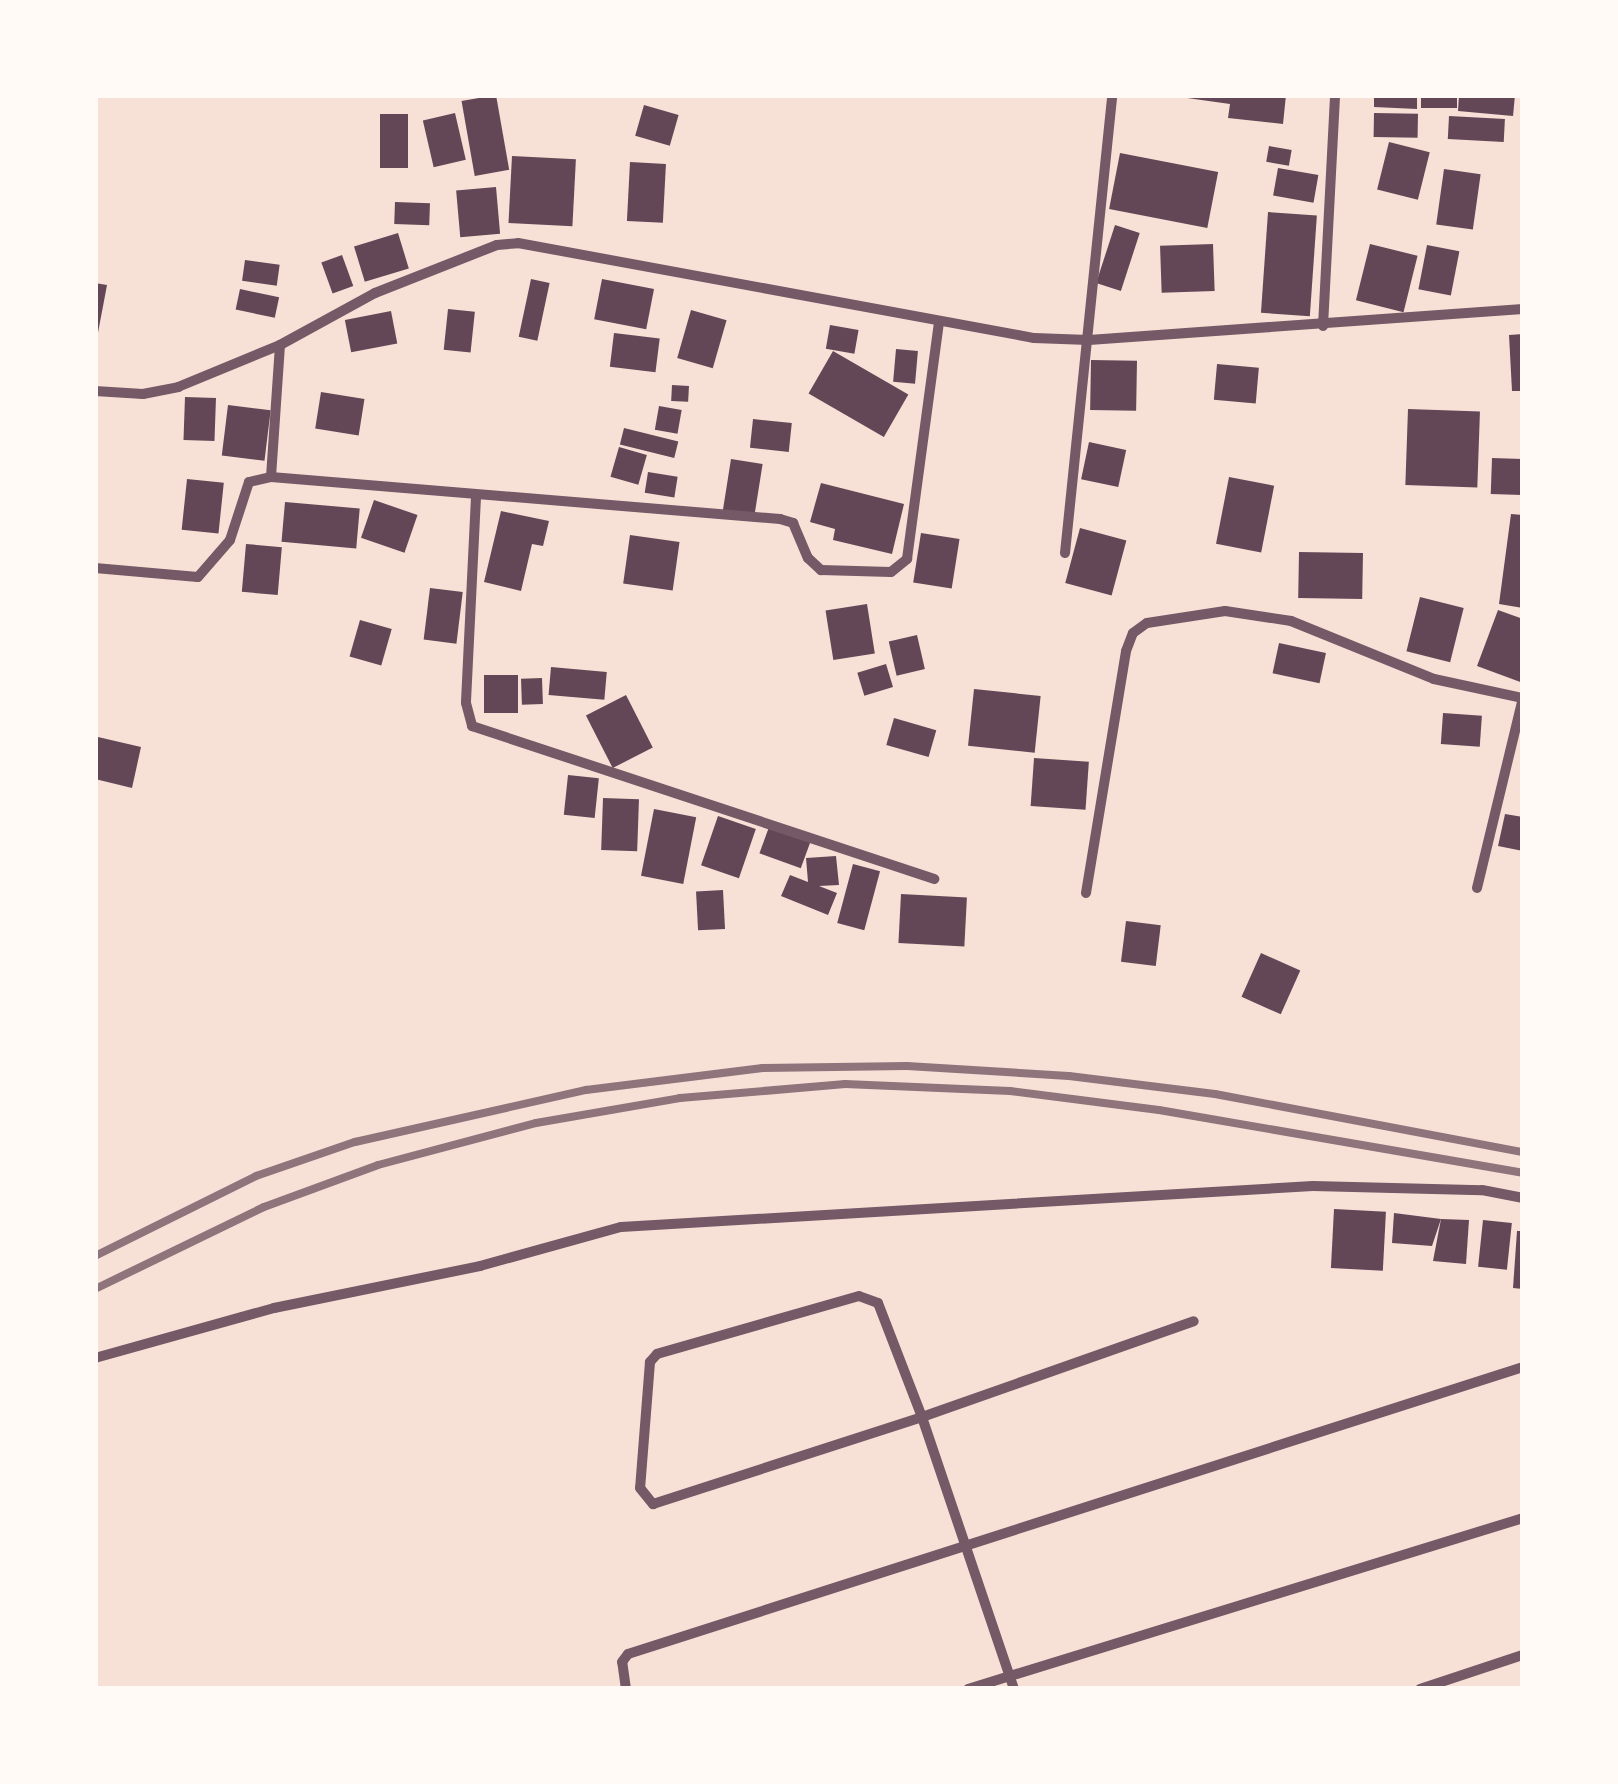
<!DOCTYPE html>
<style>
body{margin:0}
#map{position:relative;width:1618px;height:1784px;overflow:hidden;background:#f7e1d7;font-family:"PT Serif",serif}
div>[style]{position:absolute}
[style*='--x']{left:calc(var(--x)*1px);top:calc(var(--y)*1px);width:calc(var(--w)*1px);rotate:calc(var(--a)*1deg)}
.building>*{inset:0;background:#644757;transform-origin:0 0}
.minor>*{height:10px;margin:-5px;padding:0 5px;transform-origin:5px;border-radius:5px;background:#755966}
.rail>*{height:8px;margin:-4px;padding:0 4px;transform-origin:4px;border-radius:4px;background:#8f747c}
span{translate:-50% -50%;white-space:nowrap;text-align:center;line-height:1.15;-webkit-text-stroke:9px #fffaf5;paint-order:stroke}
.frame{position:absolute;inset:0;border:98px solid #fffaf5;pointer-events:none}
</style>
<div id="map">
<div class="building">
<i style="left:496px;top:95px;width:76px;height:35px;rotate:80deg"></i>
<i style="clip-path:polygon(1286px 95px,1283px 124px,1228px 118px,1230px 104px,1180px 97px)"></i>
<i style="clip-path:polygon(1374px 95px,1417px 95px,1417px 109px,1374px 107px)"></i>
<i style="left:1421px;top:95px;width:36px;height:13px"></i>
<i style="clip-path:polygon(1459px 95px,1515px 95px,1513px 116px,1458px 111px)"></i>
<i style="left:644px;top:105px;width:36px;height:32px;rotate:16deg"></i>
<i style="left:455px;top:113px;width:48px;height:33px;rotate:77deg"></i>
<i style="left:1374px;top:113px;width:44px;height:24px;rotate:1deg"></i>
<i style="left:380px;top:114px;width:28px;height:54px"></i>
<i style="left:1449px;top:116px;width:56px;height:23px;rotate:3deg"></i>
<i style="left:1389px;top:142px;width:42px;height:49px;rotate:14deg"></i>
<i style="left:1269px;top:146px;width:23px;height:16px;rotate:10deg"></i>
<i style="left:1120px;top:153px;width:100px;height:57px;rotate:11deg"></i>
<i style="left:512px;top:156px;width:64px;height:67px;rotate:3deg"></i>
<i style="left:630px;top:162px;width:36px;height:59px;rotate:3deg"></i>
<i style="left:1278px;top:168px;width:41px;height:28px;rotate:10deg"></i>
<i style="left:1444px;top:169px;width:37px;height:56px;rotate:8deg"></i>
<i style="left:496px;top:187px;width:47px;height:40px;rotate:85deg"></i>
<i style="left:395px;top:202px;width:35px;height:22px;rotate:2deg"></i>
<i style="left:1268px;top:212px;width:49px;height:101px;rotate:4deg"></i>
<i style="left:1115px;top:225px;width:26px;height:61px;rotate:18deg"></i>
<i style="left:398px;top:233px;width:37px;height:46px;rotate:73deg"></i>
<i style="left:1213px;top:244px;width:47px;height:53px;rotate:88deg"></i>
<i style="left:1370px;top:244px;width:49px;height:58px;rotate:14deg"></i>
<i style="left:1427px;top:245px;width:33px;height:45px;rotate:11deg"></i>
<i style="left:342px;top:255px;width:33px;height:22px;rotate:70deg"></i>
<i style="left:245px;top:260px;width:35px;height:21px;rotate:8deg"></i>
<i style="left:531px;top:279px;width:19px;height:59px;rotate:12deg"></i>
<i style="left:602px;top:279px;width:53px;height:41px;rotate:11deg"></i>
<i style="clip-path:polygon(95px 283px,107px 285px,97px 338px,95px 337px)"></i>
<i style="left:240px;top:289px;width:40px;height:21px;rotate:12deg"></i>
<i style="left:448px;top:309px;width:27px;height:41px;rotate:6deg"></i>
<i style="left:691px;top:310px;width:37px;height:50px;rotate:16deg"></i>
<i style="left:391px;top:311px;width:33px;height:47px;rotate:79deg"></i>
<i style="left:830px;top:325px;width:29px;height:24px;rotate:10deg"></i>
<i style="left:614px;top:333px;width:46px;height:34px;rotate:7deg"></i>
<i style="clip-path:polygon(1523px 334px,1523px 391px,1512px 391px,1509px 335px)"></i>
<i style="left:896px;top:349px;width:22px;height:33px;rotate:5deg"></i>
<i style="left:833px;top:351px;width:87px;height:49px;rotate:30deg"></i>
<i style="left:1091px;top:360px;width:46px;height:50px;rotate:1deg"></i>
<i style="left:1217px;top:364px;width:42px;height:36px;rotate:5deg"></i>
<i style="left:672px;top:385px;width:17px;height:16px;rotate:3deg"></i>
<i style="left:321px;top:392px;width:44px;height:37px;rotate:9deg"></i>
<i style="left:185px;top:397px;width:31px;height:43px;rotate:2deg"></i>
<i style="left:228px;top:405px;width:43px;height:51px;rotate:7deg"></i>
<i style="left:659px;top:406px;width:23px;height:24px;rotate:10deg"></i>
<i style="left:1408px;top:409px;width:72px;height:76px;rotate:2deg"></i>
<i style="left:753px;top:419px;width:39px;height:29px;rotate:6deg"></i>
<i style="left:624px;top:428px;width:56px;height:17px;rotate:14deg"></i>
<i style="left:1089px;top:442px;width:38px;height:38px;rotate:12deg"></i>
<i style="left:619px;top:447px;width:29px;height:31px;rotate:16deg"></i>
<i style="left:1492px;top:458px;width:31px;height:36px;rotate:2deg"></i>
<i style="left:731px;top:459px;width:32px;height:53px;rotate:9deg"></i>
<i style="left:648px;top:472px;width:30px;height:21px;rotate:9deg"></i>
<i style="left:1229px;top:477px;width:46px;height:68px;rotate:11deg"></i>
<i style="left:187px;top:479px;width:37px;height:51px;rotate:6deg"></i>
<i style="clip-path:polygon(821px 483px,904px 504px,892px 554px,833px 540px,835px 529px,810px 522px)"></i>
<i style="left:374px;top:500px;width:46px;height:40px;rotate:19deg"></i>
<i style="left:285px;top:502px;width:75px;height:40px;rotate:5deg"></i>
<i style="clip-path:polygon(501px 511px,549px 521px,543px 546px,532px 544px,521px 591px,484px 582px)"></i>
<i style="clip-path:polygon(1511px 514px,1523px 515px,1523px 608px,1499px 604px)"></i>
<i style="left:1080px;top:528px;width:48px;height:57px;rotate:15deg"></i>
<i style="left:921px;top:533px;width:39px;height:50px;rotate:9deg"></i>
<i style="left:630px;top:535px;width:50px;height:49px;rotate:8deg"></i>
<i style="left:246px;top:544px;width:36px;height:48px;rotate:5deg"></i>
<i style="left:1299px;top:552px;width:64px;height:46px;rotate:1deg"></i>
<i style="left:430px;top:588px;width:33px;height:52px;rotate:7deg"></i>
<i style="left:1420px;top:597px;width:45px;height:56px;rotate:14deg"></i>
<i style="left:867px;top:604px;width:50px;height:42px;rotate:81deg"></i>
<i style="clip-path:polygon(1498px 610px,1523px 619px,1523px 683px,1477px 666px)"></i>
<i style="left:360px;top:620px;width:33px;height:38px;rotate:16deg"></i>
<i style="left:917px;top:635px;width:35px;height:29px;rotate:77deg"></i>
<i style="left:1279px;top:643px;width:48px;height:31px;rotate:12deg"></i>
<i style="left:886px;top:664px;width:24px;height:30px;rotate:73deg"></i>
<i style="left:551px;top:667px;width:56px;height:28px;rotate:5deg"></i>
<i style="left:518px;top:675px;width:38px;height:34px;rotate:90deg"></i>
<i style="left:542px;top:678px;width:26px;height:21px;rotate:88deg"></i>
<i style="left:974px;top:689px;width:67px;height:57px;rotate:6deg"></i>
<i style="left:626px;top:695px;width:59px;height:45px;rotate:63deg"></i>
<i style="left:1443px;top:713px;width:39px;height:31px;rotate:4deg"></i>
<i style="left:894px;top:718px;width:44px;height:28px;rotate:16deg"></i>
<i style="clip-path:polygon(98px 737px,141px 747px,132px 788px,95px 779px)"></i>
<i style="left:1034px;top:758px;width:55px;height:48px;rotate:4deg"></i>
<i style="left:568px;top:775px;width:31px;height:40px;rotate:6deg"></i>
<i style="left:603px;top:798px;width:36px;height:52px;rotate:2deg"></i>
<i style="left:654px;top:809px;width:43px;height:68px;rotate:11deg"></i>
<i style="clip-path:polygon(1505px 814px,1523px 817px,1523px 851px,1498px 846px)"></i>
<i style="left:718px;top:816px;width:40px;height:52px;rotate:19deg"></i>
<i style="left:769px;top:827px;width:44px;height:28px;rotate:20deg"></i>
<i style="clip-path:polygon(836px 856px,839px 885px,819px 886px,837px 893px,828px 915px,781px 896px,790px 875px,808px 882px,806px 858px)"></i>
<i style="left:853px;top:864px;width:28px;height:61px;rotate:15deg"></i>
<i style="left:723px;top:890px;width:39px;height:27px;rotate:87deg"></i>
<i style="left:901px;top:894px;width:66px;height:49px;rotate:3deg"></i>
<i style="left:1126px;top:921px;width:35px;height:41px;rotate:7deg"></i>
<i style="left:1261px;top:953px;width:43px;height:48px;rotate:24deg"></i>
<i style="left:1334px;top:1209px;width:52px;height:59px;rotate:3deg"></i>
<i style="clip-path:polygon(1394px 1213px,1441px 1219px,1432px 1246px,1392px 1243px)"></i>
<i style="clip-path:polygon(1441px 1219px,1469px 1220px,1466px 1264px,1433px 1261px)"></i>
<i style="left:1483px;top:1220px;width:29px;height:47px;rotate:6deg"></i>
<i style="clip-path:polygon(1517px 1231px,1523px 1231px,1523px 1289px,1513px 1288px)"></i>
</div>
<div class="minor">
<i style="--x:1323;--y:326;--w:231;--a:-87"></i>
<i style="--x:280;--y:345;--w:132;--a:93.9"></i>
<i style="--x:271;--y:477;--w:511;--a:4.72"></i>
<i style="--x:780;--y:519;--w:14;--a:17"></i>
<i style="--x:793;--y:523;--w:38;--a:67"></i>
<i style="--x:808;--y:558;--w:18;--a:43"></i>
<i style="--x:821;--y:570;--w:70;--a:1.6"></i>
<i style="--x:891;--y:572;--w:21;--a:-39"></i>
<i style="--x:907;--y:559;--w:239;--a:-82.3"></i>
<i style="--x:95;--y:391;--w:48;--a:3.6"></i>
<i style="--x:143;--y:394;--w:36;--a:-11"></i>
<i style="--x:178;--y:387;--w:110;--a:-22.4"></i>
<i style="--x:280;--y:345;--w:108;--a:-28.7"></i>
<i style="--x:375;--y:293;--w:131;--a:-21.5"></i>
<i style="--x:497;--y:245;--w:21;--a:-5"></i>
<i style="--x:518;--y:243;--w:525;--a:10.43"></i>
<i style="--x:1034;--y:338;--w:55;--a:2.1"></i>
<i style="--x:1089;--y:340;--w:435;--a:-4.1"></i>
<i style="--x:476;--y:497;--w:206;--a:92.8"></i>
<i style="--x:466;--y:703;--w:24;--a:75"></i>
<i style="--x:472;--y:726;--w:487;--a:18.3"></i>
<i style="--x:1065;--y:553;--w:460;--a:-84.1"></i>
<i style="--x:95;--y:568;--w:103;--a:5"></i>
<i style="--x:198;--y:577;--w:49;--a:-49.1"></i>
<i style="--x:230;--y:540;--w:61;--a:-71.9"></i>
<i style="--x:249;--y:482;--w:23;--a:-13"></i>
<i style="--x:1477;--y:888;--w:195;--a:-76.4"></i>
<i style="--x:1086;--y:893;--w:245;--a:-80.6"></i>
<i style="--x:1126;--y:651;--w:19;--a:-69"></i>
<i style="--x:1133;--y:633;--w:17;--a:-36"></i>
<i style="--x:1147;--y:623;--w:79;--a:-8.7"></i>
<i style="--x:1225;--y:611;--w:67;--a:8.6"></i>
<i style="--x:1291;--y:621;--w:154;--a:22.1"></i>
<i style="--x:1434;--y:679;--w:91;--a:12.1"></i>
<i style="--x:95;--y:1358;--w:186;--a:-15.6"></i>
<i style="--x:274;--y:1308;--w:210;--a:-11.5"></i>
<i style="--x:480;--y:1266;--w:146;--a:-15.5"></i>
<i style="--x:621;--y:1227;--w:693;--a:-3.39"></i>
<i style="--x:1313;--y:1186;--w:169;--a:1.4"></i>
<i style="--x:1482;--y:1190;--w:42;--a:11"></i>
<i style="--x:626;--y:1689;--w:27;--a:-98"></i>
<i style="--x:622;--y:1662;--w:10;--a:-53"></i>
<i style="--x:628;--y:1654;--w:940;--a:-17.78"></i>
<i style="--x:968;--y:1689;--w:581;--a:-17.12"></i>
<i style="--x:1014;--y:1689;--w:287;--a:-108.7"></i>
<i style="--x:922;--y:1417;--w:122;--a:-111.1"></i>
<i style="--x:878;--y:1303;--w:20;--a:-160"></i>
<i style="--x:859;--y:1296;--w:210;--a:164"></i>
<i style="--x:657;--y:1354;--w:11;--a:131"></i>
<i style="--x:650;--y:1362;--w:126;--a:94.5"></i>
<i style="--x:640;--y:1488;--w:21;--a:51"></i>
<i style="--x:653;--y:1504;--w:283;--a:-17.9"></i>
<i style="--x:922;--y:1417;--w:288;--a:-19.4"></i>
<i style="--x:1420;--y:1689;--w:108;--a:-18.3"></i>
</div>
<div class="rail">
<i style="--x:95;--y:1256;--w:180;--a:-26.4"></i>
<i style="--x:256;--y:1176;--w:105;--a:-19"></i>
<i style="--x:355;--y:1142;--w:237;--a:-12.7"></i>
<i style="--x:586;--y:1090;--w:178;--a:-7.1"></i>
<i style="--x:763;--y:1068;--w:144;--a:-0.8"></i>
<i style="--x:907;--y:1066;--w:162;--a:3.5"></i>
<i style="--x:1069;--y:1076;--w:147;--a:7"></i>
<i style="--x:1215;--y:1094;--w:313;--a:10.7"></i>
<i style="--x:95;--y:1289;--w:188;--a:-25.9"></i>
<i style="--x:264;--y:1207;--w:121;--a:-20.2"></i>
<i style="--x:378;--y:1165;--w:163;--a:-14.9"></i>
<i style="--x:536;--y:1123;--w:146;--a:-9.8"></i>
<i style="--x:680;--y:1098;--w:166;--a:-4.8"></i>
<i style="--x:845;--y:1084;--w:165;--a:2.4"></i>
<i style="--x:1010;--y:1091;--w:150;--a:7.3"></i>
<i style="--x:1159;--y:1110;--w:369;--a:9.8"></i>
</div>
<div class="frame"></div>
</div>
